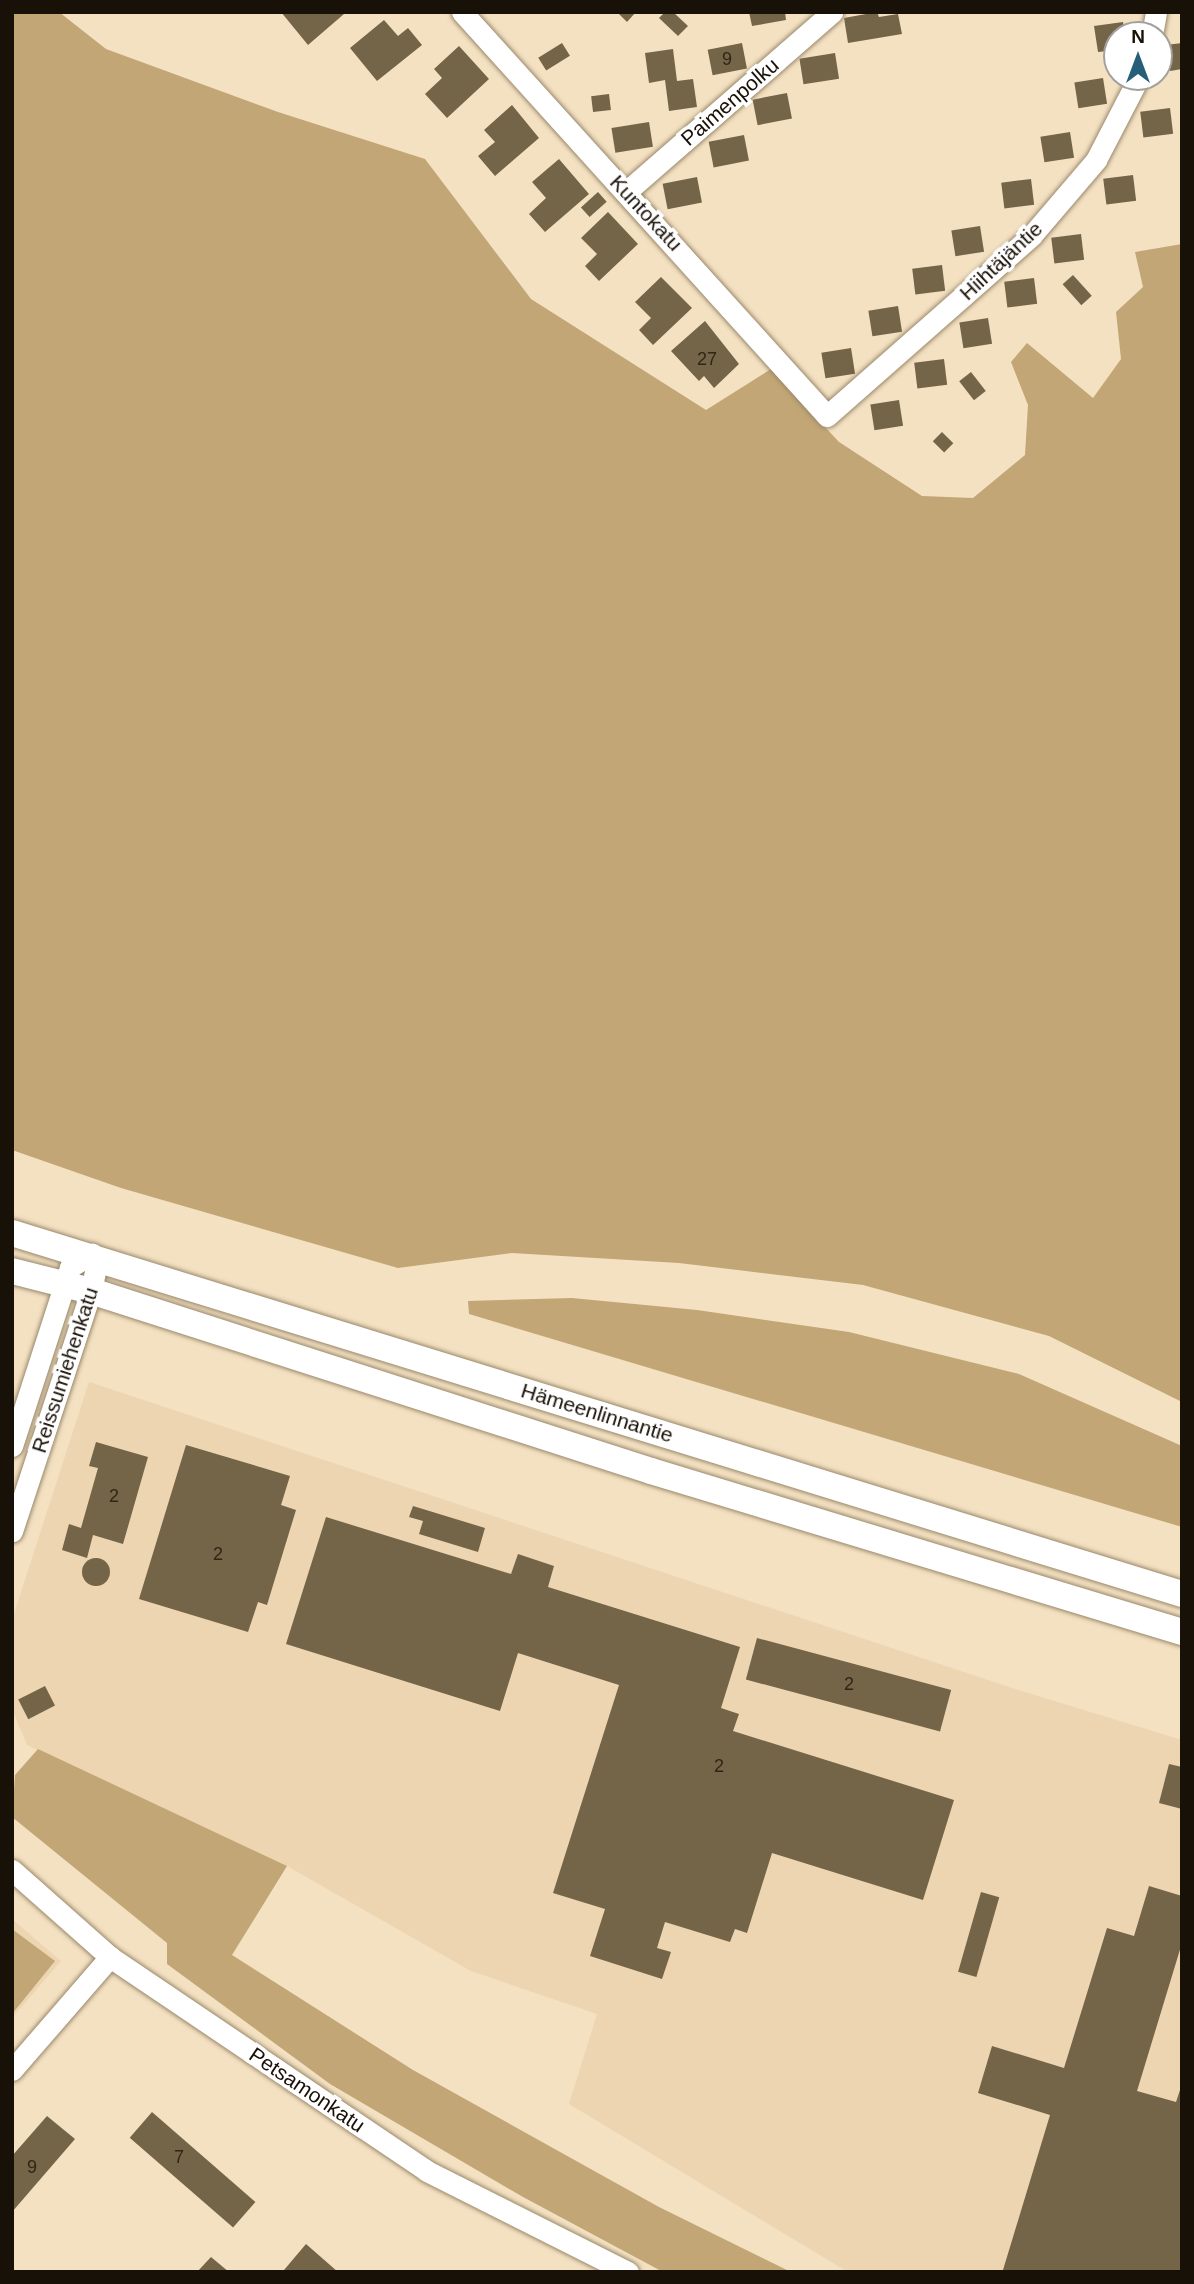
<!DOCTYPE html>
<meta charset="utf-8">
<style>
body{margin:0}
#map{position:relative;width:1194px;height:2284px;overflow:hidden;background:#f4e1c2;font-family:Helvetica,sans-serif}
div>[style]{position:absolute}
[style*='--x']{left:calc(var(--x)*1px);top:calc(var(--y)*1px);width:calc(var(--w)*1px);rotate:calc(var(--a)*1deg)}
.built>*{inset:0;background:#ecd5b0}
.forest>*{inset:0;background:#c2a675}
.building>*{inset:0;background:#746448;transform-origin:0 0}
.round{border-radius:50%}
.roads{filter:drop-shadow(0 0 2px #99886b) drop-shadow(0 0 2px #99886b)}
.minor>*{height:21px;margin:-10.5px;padding:0 10.5px;transform-origin:10.5px;border-radius:10.5px;background:#fff}
.major>*{height:26px;margin:-13px;padding:0 13px;transform-origin:13px;border-radius:13px;background:#fff}
span{translate:-50% -50%;white-space:nowrap;text-align:center;line-height:1.15;-webkit-text-stroke:7px #fff;paint-order:stroke}
.number-label{font-size:18px;color:#2f2617}
.number-label span{-webkit-text-stroke-width:0}
.street-label{font-size:21px;color:#181107}
.frame{position:absolute;inset:0;border:14px solid #181107;pointer-events:none}
.north{position:absolute;left:1103px;top:21px;width:70px;height:70px;box-sizing:border-box;background:#fff;border:2px solid #a3a09c;border-radius:50%;rotate:0deg;font-size:19px;font-weight:700;line-height:28px;text-align:center;color:#181107}
.north::after{content:'';display:block;margin:auto;width:24px;height:32px;background:#255f78;clip-path:polygon(50% 0,100% 100%,50% 72%,0 100%)}
</style>
<div id="map">
<div class="built">
<i style="clip-path:polygon(89px 1382px,1009px 1687px,1182px 1740px,1182px 2272px,848px 2272px,569px 2104px,597px 2014px,471px 1971px,287px 1866px,27px 1745px,12px 1709px,12px 1620px)"></i>
<i style="clip-path:polygon(12px 1919px,61px 1961px,12px 2018px)"></i>
</div>
<div class="forest">
<i style="clip-path:polygon(12px 12px,59px 12px,106px 49px,278px 112px,425px 159px,531px 299px,706px 410px,771px 369px,839px 442px,922px 496px,973px 498px,1025px 455px,1028px 405px,1011px 362px,1027px 343px,1093px 398px,1121px 359px,1116px 312px,1143px 287px,1135px 252px,1182px 244px,1182px 1402px,1049px 1336px,863px 1285px,679px 1263px,512px 1253px,398px 1268px,121px 1188px,12px 1150px)"></i>
<i style="clip-path:polygon(572px 1298px,697px 1310px,849px 1332px,1019px 1374px,1182px 1446px,1182px 1527px,469px 1314px,468px 1301px)"></i>
<i style="clip-path:polygon(38px 1749px,287px 1866px,232px 1955px,413px 2070px,659px 2207px,791px 2272px,663px 2272px,523px 2197px,330px 2084px,167px 1964px,167px 1943px,12px 1817px,15px 1775px)"></i>
<i style="clip-path:polygon(12px 1929px,55px 1961px,12px 2014px)"></i>
</div>
<div class="building">
<i style="clip-path:polygon(281px 12px,343px 12px,344px 14px,308px 45px)"></i>
<i style="clip-path:polygon(617px 12px,636px 12px,627px 22px)"></i>
<i style="clip-path:polygon(665px 12px,673px 12px,688px 26px,678px 36px,659px 18px)"></i>
<i style="clip-path:polygon(749px 12px,785px 12px,786px 20px,752px 26px)"></i>
<i style="clip-path:polygon(877px 12px,879px 17px,898px 14px,902px 34px,848px 43px,844px 18px)"></i>
<i style="clip-path:polygon(384px 20px,398px 36px,408px 28px,422px 45px,377px 81px,350px 48px)"></i>
<i style="clip-path:polygon(1123px 22px,1125px 35px,1117px 35px,1117px 50px,1098px 52px,1094px 26px)"></i>
<i style="left:562px;top:43px;width:15px;height:28px;rotate:58deg"></i>
<i style="left:742px;top:43px;width:26px;height:35px;rotate:79deg"></i>
<i style="clip-path:polygon(1182px 43px,1182px 69px,1170px 71px,1166px 45px)"></i>
<i style="clip-path:polygon(459px 46px,489px 79px,447px 118px,425px 94px,442px 78px,434px 69px)"></i>
<i style="clip-path:polygon(673px 49px,677px 81px,693px 79px,697px 107px,669px 111px,665px 80px,649px 83px,645px 53px)"></i>
<i style="left:835px;top:53px;width:26px;height:36px;rotate:81deg"></i>
<i style="left:1103px;top:78px;width:26px;height:29px;rotate:81deg"></i>
<i style="left:787px;top:93px;width:26px;height:35px;rotate:79deg"></i>
<i style="left:609px;top:94px;width:16px;height:18px;rotate:83deg"></i>
<i style="clip-path:polygon(512px 105px,539px 138px,495px 176px,478px 156px,495px 142px,484px 130px)"></i>
<i style="left:1170px;top:108px;width:26px;height:30px;rotate:83deg"></i>
<i style="left:649px;top:122px;width:25px;height:38px;rotate:81deg"></i>
<i style="left:1070px;top:132px;width:26px;height:30px;rotate:81deg"></i>
<i style="left:744px;top:135px;width:26px;height:36px;rotate:79deg"></i>
<i style="clip-path:polygon(559px 159px,589px 194px,545px 232px,529px 214px,546px 198px,532px 182px)"></i>
<i style="left:1133px;top:175px;width:26px;height:30px;rotate:83deg"></i>
<i style="left:697px;top:177px;width:26px;height:35px;rotate:79deg"></i>
<i style="left:1031px;top:179px;width:26px;height:30px;rotate:83deg"></i>
<i style="left:598px;top:192px;width:13px;height:23px;rotate:48deg"></i>
<i style="clip-path:polygon(608px 212px,638px 244px,599px 281px,585px 266px,597px 254px,581px 238px)"></i>
<i style="left:980px;top:226px;width:26px;height:29px;rotate:81deg"></i>
<i style="left:1081px;top:234px;width:26px;height:30px;rotate:83deg"></i>
<i style="left:942px;top:265px;width:26px;height:30px;rotate:83deg"></i>
<i style="left:1073px;top:275px;width:28px;height:14px;rotate:48deg"></i>
<i style="clip-path:polygon(661px 277px,692px 308px,653px 345px,639px 330px,651px 318px,635px 302px)"></i>
<i style="left:1034px;top:278px;width:26px;height:30px;rotate:83deg"></i>
<i style="left:898px;top:306px;width:26px;height:30px;rotate:81deg"></i>
<i style="left:988px;top:318px;width:26px;height:29px;rotate:81deg"></i>
<i style="clip-path:polygon(705px 321px,739px 364px,714px 388px,704px 376px,699px 381px,671px 351px)"></i>
<i style="left:851px;top:348px;width:26px;height:30px;rotate:81deg"></i>
<i style="left:944px;top:359px;width:26px;height:30px;rotate:83deg"></i>
<i style="left:971px;top:372px;width:24px;height:15px;rotate:52deg"></i>
<i style="left:899px;top:400px;width:26px;height:29px;rotate:81deg"></i>
<i style="left:942px;top:432px;width:16px;height:13px;rotate:45deg"></i>
<i style="clip-path:polygon(96px 1442px,148px 1457px,123px 1544px,93px 1535px,87px 1558px,62px 1550px,69px 1524px,81px 1528px,98px 1468px,89px 1466px)"></i>
<i style="clip-path:polygon(186px 1445px,290px 1476px,281px 1505px,296px 1510px,267px 1605px,258px 1602px,248px 1632px,139px 1599px)"></i>
<i style="clip-path:polygon(413px 1506px,485px 1528px,478px 1552px,419px 1534px,423px 1521px,409px 1517px)"></i>
<i style="clip-path:polygon(326px 1517px,511px 1574px,518px 1554px,554px 1566px,548px 1587px,740px 1647px,721px 1708px,739px 1714px,733px 1731px,954px 1800px,923px 1900px,772px 1853px,747px 1933px,735px 1929px,730px 1942px,665px 1922px,657px 1948px,671px 1952px,662px 1979px,590px 1956px,605px 1909px,553px 1893px,619px 1685px,518px 1653px,500px 1711px,286px 1644px)"></i>
<i class="round" style="left:82px;top:1558px;width:28px;height:28px"></i>
<i style="left:757px;top:1638px;width:201px;height:43px;rotate:15deg"></i>
<i style="left:45px;top:1686px;width:22px;height:30px;rotate:63deg"></i>
<i style="clip-path:polygon(1169px 1764px,1182px 1767px,1182px 1809px,1159px 1803px)"></i>
<i style="clip-path:polygon(1149px 1886px,1182px 1896px,1182px 1943px,1137px 2091px,1176px 2102px,1182px 2084px,1182px 2272px,1003px 2270px,1050px 2115px,978px 2093px,992px 2046px,1064px 2068px,1107px 1928px,1134px 1936px)"></i>
<i style="left:981px;top:1892px;width:19px;height:83px;rotate:16deg"></i>
<i style="left:152px;top:2112px;width:137px;height:34px;rotate:41deg"></i>
<i style="clip-path:polygon(47px 2116px,75px 2139px,12px 2212px,12px 2156px)"></i>
<i style="clip-path:polygon(306px 2244px,338px 2272px,284px 2270px)"></i>
<i style="clip-path:polygon(211px 2257px,229px 2272px,197px 2272px)"></i>
</div>
<div class="roads">
<div class="minor">
<i style="--x:462;--y:12;--w:544;--a:47.9"></i>
<i style="--x:827;--y:416;--w:273;--a:-41.4"></i>
<i style="--x:1032;--y:235;--w:99;--a:-49.5"></i>
<i style="--x:1096;--y:160;--w:93;--a:-62.6"></i>
<i style="--x:1152;--y:35;--w:23;--a:-80"></i>
<i style="--x:626;--y:192;--w:274;--a:-41.1"></i>
<i style="--x:12;--y:1446;--w:188;--a:-72"></i>
<i style="--x:70;--y:1267;--w:26;--a:-31"></i>
<i style="--x:92;--y:1254;--w:14;--a:73"></i>
<i style="--x:96;--y:1267;--w:25;--a:102"></i>
<i style="--x:91;--y:1291;--w:253;--a:108.2"></i>
<i style="--x:12;--y:1870;--w:131;--a:41.6"></i>
<i style="--x:110;--y:1957;--w:382;--a:34"></i>
<i style="--x:427;--y:2171;--w:225;--a:26.7"></i>
<i style="--x:12;--y:2070;--w:150;--a:-49.1"></i>
</div>
<div class="major">
<i style="--x:12;--y:1233;--w:1224;--a:17.15"></i>
<i style="--x:12;--y:1271;--w:81;--a:14.2"></i>
<i style="--x:91;--y:1291;--w:588;--a:17.82"></i>
<i style="--x:651;--y:1471;--w:555;--a:16.87"></i>
</div>
</div>
<div class="number-label">
<span style="left:727px;top:59px">9</span>
<span style="left:707px;top:359px">27</span>
<span style="left:114px;top:1496px">2</span>
<span style="left:218px;top:1554px">2</span>
<span style="left:849px;top:1684px">2</span>
<span style="left:719px;top:1766px">2</span>
<span style="left:179px;top:2157px">7</span>
<span style="left:32px;top:2167px">9</span>
</div>
<div class="street-label">
<span style="left:730px;top:102px;rotate:-41deg">Paimenpolku</span>
<span style="left:646px;top:213px;rotate:47deg">Kuntokatu</span>
<span style="left:1001px;top:261px;rotate:-43deg">Hiihtäjäntie</span>
<span style="left:65px;top:1370px;rotate:-72deg">Reissumiehenkatu</span>
<span style="left:597px;top:1413px;rotate:17deg">Hämeenlinnantie</span>
<span style="left:307px;top:2090px;rotate:34deg">Petsamonkatu</span>
</div>
<div class="frame"></div>
<div class="north">N</div>
</div>
